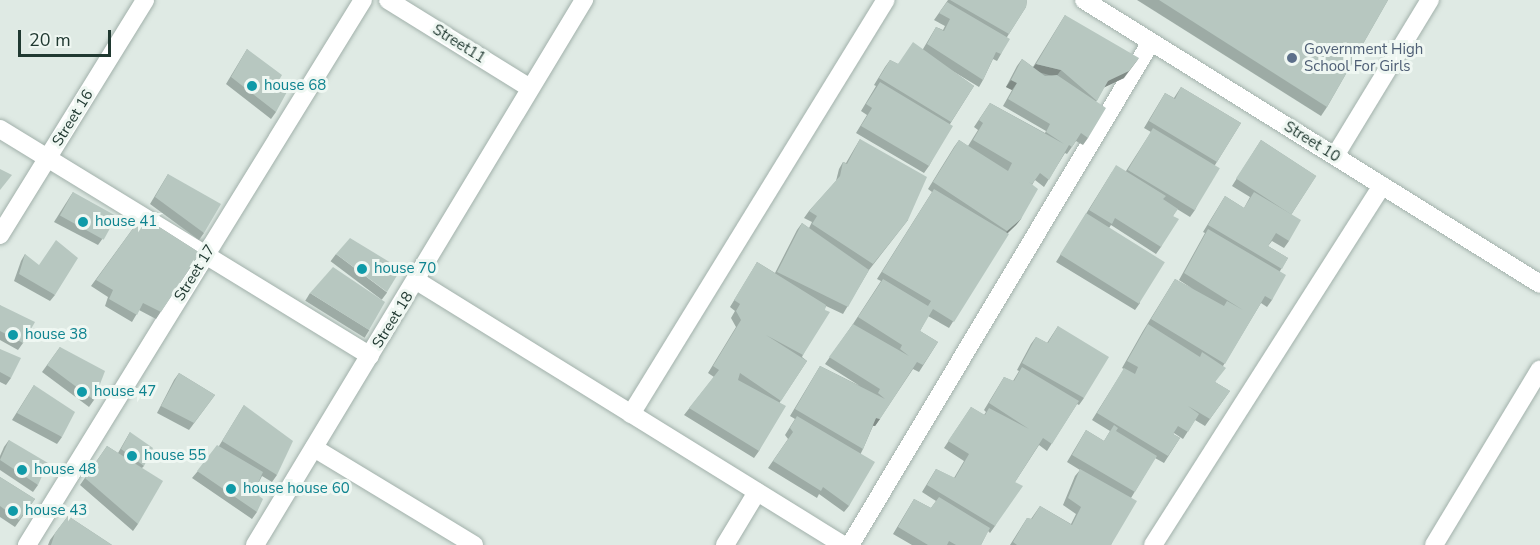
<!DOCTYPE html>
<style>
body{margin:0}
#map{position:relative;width:1540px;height:545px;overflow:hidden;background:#dfeae4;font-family:"Nunito Sans",sans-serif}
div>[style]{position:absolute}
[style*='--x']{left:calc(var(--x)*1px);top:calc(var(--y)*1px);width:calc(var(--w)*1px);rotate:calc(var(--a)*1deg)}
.roads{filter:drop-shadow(0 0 2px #a2b1ab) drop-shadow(0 0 2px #a2b1ab)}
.minor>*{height:18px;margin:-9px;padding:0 9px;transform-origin:9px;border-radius:9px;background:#fff}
.tertiary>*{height:18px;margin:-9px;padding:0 9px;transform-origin:9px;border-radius:9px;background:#fff}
.wall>*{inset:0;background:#9daba5;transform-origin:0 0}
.shaded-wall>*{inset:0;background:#808b86}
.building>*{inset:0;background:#b7c7c0;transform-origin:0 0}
.dots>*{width:16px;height:16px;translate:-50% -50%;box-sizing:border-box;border:3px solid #eff7f2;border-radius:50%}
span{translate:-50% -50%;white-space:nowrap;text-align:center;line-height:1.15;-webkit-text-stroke:6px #eff7f2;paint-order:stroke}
.street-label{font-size:15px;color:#203931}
.service-label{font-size:15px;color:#4e5e75}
.left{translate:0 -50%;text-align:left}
.culture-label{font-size:15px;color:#0d838f}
.scale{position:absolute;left:18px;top:30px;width:93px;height:27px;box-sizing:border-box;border:3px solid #203931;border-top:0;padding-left:8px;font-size:18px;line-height:21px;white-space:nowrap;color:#203931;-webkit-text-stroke:4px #eff7f2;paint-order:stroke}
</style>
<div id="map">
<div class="roads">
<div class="minor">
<i style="--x:388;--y:0;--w:167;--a:31.8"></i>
<i style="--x:0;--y:129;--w:434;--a:31.5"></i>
<i style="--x:1335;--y:156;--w:183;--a:-58.7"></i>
<i style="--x:0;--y:235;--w:276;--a:-58.3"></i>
<i style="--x:417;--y:281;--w:501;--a:31.79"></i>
<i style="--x:631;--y:414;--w:486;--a:-58.4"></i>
<i style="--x:314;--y:448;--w:187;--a:31.2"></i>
<i style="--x:27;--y:545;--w:640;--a:-58.35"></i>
<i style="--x:255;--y:545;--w:637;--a:-58.88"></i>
<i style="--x:725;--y:545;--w:62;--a:-58.9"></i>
<i style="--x:850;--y:545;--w:586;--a:-59.1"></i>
<i style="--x:1153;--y:545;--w:426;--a:-57.5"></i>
<i style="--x:1434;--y:545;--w:205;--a:-58.9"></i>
</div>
<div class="tertiary">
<i style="--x:1084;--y:0;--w:537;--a:31.91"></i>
</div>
</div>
<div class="wall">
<i style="clip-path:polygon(948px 0,1027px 0,1026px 7px,1007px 37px,1001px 54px,997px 61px,993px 59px,983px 80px,979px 87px,951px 70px,974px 86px,950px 124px,929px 166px,924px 173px,856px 133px,867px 115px,861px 111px,876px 86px,874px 85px,885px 67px,890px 60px,898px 64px,923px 49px,936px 27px,943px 30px,945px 26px,934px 20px)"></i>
<i style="clip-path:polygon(1137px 0,1388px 0,1327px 107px,1321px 116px)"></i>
<i style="clip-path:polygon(1065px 15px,1124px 78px,1104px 87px,1096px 102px,1088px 138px,1083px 145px,1076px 141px,1067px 154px,1065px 153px,1044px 187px,1035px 180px,1032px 185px,1021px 219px,1016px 225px,1008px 233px,949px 328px,928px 316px,920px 331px,938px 342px,919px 372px,913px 369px,875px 426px,873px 426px,863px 449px,861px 453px,849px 506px,844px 512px,819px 494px,817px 498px,768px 468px,788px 439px,785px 435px,795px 419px,790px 416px,820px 366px,860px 386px,825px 364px,853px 324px,881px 281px,877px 279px,932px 192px,928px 189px,954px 147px,959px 140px,968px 146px,978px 130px,974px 127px,990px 103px,1045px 133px,1046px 131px,1003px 106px,1012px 90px,1006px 87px,1017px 66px,1022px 59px,1033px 67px)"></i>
<i style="clip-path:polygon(247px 49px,278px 82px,276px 112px,271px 119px,226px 84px)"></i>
<i style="clip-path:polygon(1181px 87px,1241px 123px,1215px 165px,1195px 210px,1190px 217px,1177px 209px,1173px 216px,1161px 247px,1156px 254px,1111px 225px,1109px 228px,1140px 303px,1135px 310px,1056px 262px,1112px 172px,1126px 171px,1151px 132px,1144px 128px,1165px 93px,1174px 98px)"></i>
<i style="clip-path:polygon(860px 139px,908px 220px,869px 270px,843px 314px,826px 306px,802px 357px,807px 361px,780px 402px,759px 451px,754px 458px,684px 415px,714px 377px,708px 373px,736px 327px,731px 318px,735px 311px,730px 307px,753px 269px,757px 262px,775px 273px,797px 230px,802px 223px,809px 228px,812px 222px,804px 218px,809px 211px,836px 181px,839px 169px,843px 162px,846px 163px)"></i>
<i style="clip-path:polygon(1261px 140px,1316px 176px,1291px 215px,1289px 241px,1284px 248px,1272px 241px,1268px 246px,1288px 258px,1280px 271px,1272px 300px,1267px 307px,1261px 303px,1223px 366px,1215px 382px,1230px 391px,1205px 426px,1195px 420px,1183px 439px,1174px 433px,1173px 434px,1180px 438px,1164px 463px,1155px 458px,1131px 498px,1111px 545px,1010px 545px,1027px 518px,1031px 519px,1040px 506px,1071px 524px,1076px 514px,1063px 505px,1075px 476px,1080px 470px,1067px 462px,1086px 430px,1104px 441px,1110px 431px,1092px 420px,1124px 369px,1122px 368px,1143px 331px,1175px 279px,1193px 289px,1179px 280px,1205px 233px,1203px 232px,1225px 196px,1244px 208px,1250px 197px,1232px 186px)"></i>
<i style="clip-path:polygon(168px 174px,204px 233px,199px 240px,150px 204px)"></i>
<i style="clip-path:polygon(73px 192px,103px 238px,98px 245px,54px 222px)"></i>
<i style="clip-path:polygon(142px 216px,200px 253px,156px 319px,139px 310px,132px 322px,105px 306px,108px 297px,91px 286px)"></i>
<i style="clip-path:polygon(25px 254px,55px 295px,50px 301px,14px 281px,21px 261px)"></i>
<i style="left:336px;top:254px;width:64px;height:9px;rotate:37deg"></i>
<i style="left:310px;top:293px;width:70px;height:9px;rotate:32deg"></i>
<i style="clip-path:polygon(0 305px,23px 343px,18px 350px,0 340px)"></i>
<i style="clip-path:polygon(1058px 326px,1084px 398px,1079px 405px,1077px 404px,1047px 451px,1039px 445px,1015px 482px,995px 526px,990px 533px,988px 531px,981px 545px,912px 545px,893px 534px,914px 499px,931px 508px,936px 501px,922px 492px,936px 469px,954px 478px,964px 461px,944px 448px,971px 407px,984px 415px,986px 412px,984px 410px,1004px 377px,1013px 381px,1019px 371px,1017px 370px,1031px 344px,1036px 337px,1047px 343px)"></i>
<i style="clip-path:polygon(60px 347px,94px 400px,89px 407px,42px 372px)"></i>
<i style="clip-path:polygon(0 349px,11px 378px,6px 385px,0 382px)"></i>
<i style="clip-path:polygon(179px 373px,215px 395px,189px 430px,157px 413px,174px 380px)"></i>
<i style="clip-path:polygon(34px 385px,62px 437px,57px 444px,12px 420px)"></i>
<i style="clip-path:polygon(244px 405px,277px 475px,272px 482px,262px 476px,254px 492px,257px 512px,252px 519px,192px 478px,219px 446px)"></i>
<i style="clip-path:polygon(130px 432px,144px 466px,142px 468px,138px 524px,133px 531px,80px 485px,107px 446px,118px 453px)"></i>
<i style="clip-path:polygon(9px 440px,38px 485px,33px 492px,0 470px,0 456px,4px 447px)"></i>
<i style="clip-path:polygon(0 477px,35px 499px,15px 527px,0 517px)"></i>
<i style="clip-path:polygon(68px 516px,112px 545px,48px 545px,50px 540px)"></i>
</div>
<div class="shaded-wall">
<i style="clip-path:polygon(1139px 58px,1124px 78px,1103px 88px,1108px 81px)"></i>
<i style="clip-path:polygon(1036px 64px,1061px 70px,1056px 77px,1031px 70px)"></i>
<i style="clip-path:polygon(1011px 80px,1017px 83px,1012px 90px,1006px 87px)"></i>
<i style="clip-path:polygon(1021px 219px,1016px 225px,1002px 238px,1007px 231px)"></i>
<i style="clip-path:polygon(876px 418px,880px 419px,875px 426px,871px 425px)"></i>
</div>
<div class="building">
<i style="clip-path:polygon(950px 0,1027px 0,1026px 7px,1009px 34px)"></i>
<i style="clip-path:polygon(1159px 0,1388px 0,1327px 107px)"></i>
<i style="clip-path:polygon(947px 2px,1010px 39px,1001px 54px,996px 52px,983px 80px,927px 44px,936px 27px,944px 31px,950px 19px,939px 13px)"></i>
<i style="clip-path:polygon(1065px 15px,1139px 58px,1129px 71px,1108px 81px,1097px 101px,1061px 70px,1036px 64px)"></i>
<i style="clip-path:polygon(913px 42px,974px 86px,951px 122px,879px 78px,890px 60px,898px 64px)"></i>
<i style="clip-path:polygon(247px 49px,282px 75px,278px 82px,288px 90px,276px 112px,231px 77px)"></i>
<i style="clip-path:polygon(1022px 59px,1045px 76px,1057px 75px,1106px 108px,1088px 138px,1081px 133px,1072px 147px,1069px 145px,1049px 180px,1040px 173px,1032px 184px,1029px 182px,1038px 189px,1021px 219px,1007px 231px,933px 182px,959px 140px,1008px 171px,1012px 163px,973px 140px,983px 123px,979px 120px,990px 103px,1064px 144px,1046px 132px,1050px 124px,1008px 99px,1017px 83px,1011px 80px)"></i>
<i style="clip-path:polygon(880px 82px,953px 126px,929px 166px,861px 126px,872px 108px,866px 104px)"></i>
<i style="clip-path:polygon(1181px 87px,1241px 123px,1217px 162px,1149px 121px,1165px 93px,1175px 99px)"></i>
<i style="left:1153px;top:128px;width:78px;height:49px;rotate:31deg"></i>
<i style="clip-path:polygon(860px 139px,927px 177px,908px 220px,873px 264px,812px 224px,817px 216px,809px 211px,840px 176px,843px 162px,847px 164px)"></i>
<i style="left:1261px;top:140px;width:66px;height:46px;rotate:33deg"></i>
<i style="clip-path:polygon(1116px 165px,1166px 196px,1163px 199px,1178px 209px,1173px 216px,1179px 219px,1161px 247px,1115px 218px,1112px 224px,1089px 210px)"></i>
<i style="clip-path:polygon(0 169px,12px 175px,0 190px)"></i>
<i style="clip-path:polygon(168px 174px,221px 204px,204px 233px,155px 197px)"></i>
<i style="clip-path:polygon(934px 189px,1009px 234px,954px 322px,933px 309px,920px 331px,938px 342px,923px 365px,917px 362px,880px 419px,876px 418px,863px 449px,795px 409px,820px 366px,885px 399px,878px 393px,880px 389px,829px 357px,853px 324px,909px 356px,900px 349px,902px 345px,858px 317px,883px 279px,928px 306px,931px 301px,882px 272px)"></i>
<i style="left:73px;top:192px;width:50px;height:27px;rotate:29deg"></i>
<i style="clip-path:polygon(1254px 192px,1301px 220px,1289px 241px,1276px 233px,1268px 246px,1288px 258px,1282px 269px,1208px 225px,1225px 196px,1244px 208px)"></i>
<i style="left:1086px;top:213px;width:93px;height:49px;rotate:32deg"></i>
<i style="clip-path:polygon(142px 216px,200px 253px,161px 312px,143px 303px,137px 315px,109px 299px,113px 290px,96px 280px)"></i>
<i style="clip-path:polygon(802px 223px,869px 270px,848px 307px,777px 272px)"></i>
<i style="clip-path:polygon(1208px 229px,1286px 275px,1272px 300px,1265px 296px,1225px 364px,1151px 319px,1175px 279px,1224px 306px,1227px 301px,1243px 310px,1184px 273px)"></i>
<i style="clip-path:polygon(350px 238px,401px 269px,387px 292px,336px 254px)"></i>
<i style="clip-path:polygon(56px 240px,78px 258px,55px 295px,19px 274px,25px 254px,39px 265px)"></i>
<i style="clip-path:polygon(757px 262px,826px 305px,825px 310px,830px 312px,803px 355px,766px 335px,807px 361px,781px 401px,740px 373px,738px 380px,786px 406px,759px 451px,689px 408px,719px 370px,713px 366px,741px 320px,736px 311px,740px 304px,734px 300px)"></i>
<i style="clip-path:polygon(333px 267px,385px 302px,369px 330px,310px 293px)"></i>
<i style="clip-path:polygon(0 305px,35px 322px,23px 343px,0 331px)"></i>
<i style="clip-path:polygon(1148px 324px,1200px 357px,1202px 352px,1226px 368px,1215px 382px,1230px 391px,1210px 419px,1188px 406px,1199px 414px,1188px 432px,1178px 426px,1173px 434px,1180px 438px,1168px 456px,1097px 413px,1124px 368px,1135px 374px,1138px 367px,1127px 361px)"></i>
<i style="clip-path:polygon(1058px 326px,1109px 357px,1084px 398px,1022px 363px,1036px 337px,1048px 343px)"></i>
<i style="clip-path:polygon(60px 347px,105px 371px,94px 400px,47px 365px)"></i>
<i style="clip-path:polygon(0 349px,21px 358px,11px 378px,0 372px)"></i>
<i style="clip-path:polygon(1022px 367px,1079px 401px,1052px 444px,1043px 438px,1015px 482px,1023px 486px,995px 526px,927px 485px,936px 469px,955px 478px,969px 454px,948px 441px,971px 407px,985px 415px,989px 408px,1029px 429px,989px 403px,1004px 377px,1014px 381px)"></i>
<i style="clip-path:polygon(179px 373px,215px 395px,194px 423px,161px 406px)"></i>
<i style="clip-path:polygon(34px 385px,75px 412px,62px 437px,17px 413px)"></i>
<i style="clip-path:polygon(244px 405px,293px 441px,277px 475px,222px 441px)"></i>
<i style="clip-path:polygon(797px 416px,875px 462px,849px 506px,823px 487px,821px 491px,773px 461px,793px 432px,790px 428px)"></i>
<i style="clip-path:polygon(1114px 425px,1118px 428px,1116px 431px,1157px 456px,1135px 492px,1072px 455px,1086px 430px,1104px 441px)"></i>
<i style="clip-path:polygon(130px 432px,153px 448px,144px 466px,121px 449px)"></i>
<i style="clip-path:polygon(9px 440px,48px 463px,38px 485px,0 460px)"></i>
<i style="clip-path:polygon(217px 445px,263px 472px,254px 492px,263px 499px,257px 512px,197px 471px)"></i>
<i style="clip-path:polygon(107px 446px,163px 481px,138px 524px,85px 478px)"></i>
<i style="clip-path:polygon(1080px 469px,1137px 501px,1111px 545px,1017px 545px,1013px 542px,1027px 518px,1032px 519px,1040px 506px,1072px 525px,1081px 507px,1068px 498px)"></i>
<i style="clip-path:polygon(0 477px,35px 499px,19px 520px,0 506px)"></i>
<i style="clip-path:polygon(939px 497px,990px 528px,981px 545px,956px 545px,949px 541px,947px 545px,928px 545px,898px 527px,914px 499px,931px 508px)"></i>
<i style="clip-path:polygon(68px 516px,112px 545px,51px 545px,55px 533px)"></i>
</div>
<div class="dots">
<i style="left:1292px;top:58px;background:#5c6f8a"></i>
<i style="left:252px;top:86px;background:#0f9aa8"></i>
<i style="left:83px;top:222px;background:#0f9aa8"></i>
<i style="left:362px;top:269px;background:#0f9aa8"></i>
<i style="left:13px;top:335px;background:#0f9aa8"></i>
<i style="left:82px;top:392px;background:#0f9aa8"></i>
<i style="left:132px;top:456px;background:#0f9aa8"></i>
<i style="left:22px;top:470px;background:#0f9aa8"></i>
<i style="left:231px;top:489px;background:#0f9aa8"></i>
<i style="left:13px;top:511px;background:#0f9aa8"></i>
</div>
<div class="street-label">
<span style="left:459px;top:44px;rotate:32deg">Street11</span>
<span style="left:73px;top:118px;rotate:-58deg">Street 16</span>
<span style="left:1312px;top:142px;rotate:32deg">Street 10</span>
<span style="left:195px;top:273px;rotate:-58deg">Street 17</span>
<span style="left:393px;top:320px;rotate:-58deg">Street 18</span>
</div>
<div class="service-label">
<span class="left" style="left:1304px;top:58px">Government High<br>School For Girls</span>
</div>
<div class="culture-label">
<span class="left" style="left:264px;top:86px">house 68</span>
<span class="left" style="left:95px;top:222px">house 41</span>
<span class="left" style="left:374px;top:269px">house 70</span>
<span class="left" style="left:25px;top:335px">house 38</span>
<span class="left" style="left:94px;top:392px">house 47</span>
<span class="left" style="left:144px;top:456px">house 55</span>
<span class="left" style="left:34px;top:470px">house 48</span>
<span class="left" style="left:243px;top:489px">house house 60</span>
<span class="left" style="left:25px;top:511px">house 43</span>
</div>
<div class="scale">20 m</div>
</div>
